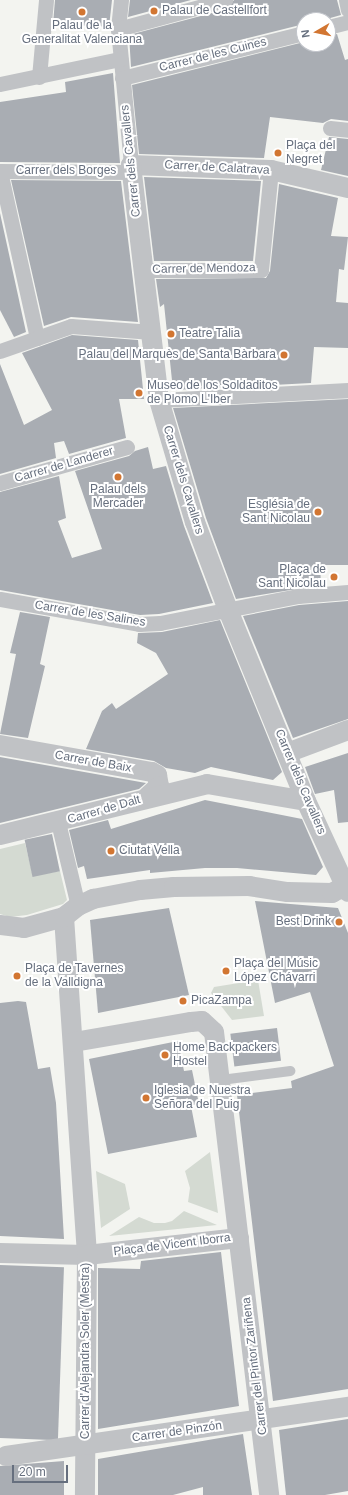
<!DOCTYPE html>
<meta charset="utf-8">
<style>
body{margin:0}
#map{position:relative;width:348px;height:1495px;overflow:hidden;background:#f3f4f0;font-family:Helvetica,sans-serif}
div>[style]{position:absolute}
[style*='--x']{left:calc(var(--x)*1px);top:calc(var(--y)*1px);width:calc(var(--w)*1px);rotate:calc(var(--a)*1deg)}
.green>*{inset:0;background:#d4dad2}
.building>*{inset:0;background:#a9adb3;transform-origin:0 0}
.service>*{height:10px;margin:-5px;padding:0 5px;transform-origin:5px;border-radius:5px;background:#c0c2c5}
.pedestrian>*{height:15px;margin:-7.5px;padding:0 7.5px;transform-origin:7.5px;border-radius:7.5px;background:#c0c2c5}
.minor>*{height:20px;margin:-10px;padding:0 10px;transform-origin:10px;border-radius:10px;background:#c0c2c5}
.dots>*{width:11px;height:11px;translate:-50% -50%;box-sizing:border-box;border:2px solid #fff;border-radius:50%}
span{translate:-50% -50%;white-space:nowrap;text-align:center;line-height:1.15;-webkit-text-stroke:4px #fff;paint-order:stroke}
.poi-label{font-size:12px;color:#666f7e}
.left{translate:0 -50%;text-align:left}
.right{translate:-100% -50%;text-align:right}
.street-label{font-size:12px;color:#666f7e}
.north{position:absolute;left:296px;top:12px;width:40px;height:40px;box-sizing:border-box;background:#fff;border:1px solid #c2c5cb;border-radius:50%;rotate:261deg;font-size:11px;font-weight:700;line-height:16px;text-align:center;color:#666f7e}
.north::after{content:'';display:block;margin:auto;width:14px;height:18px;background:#d27632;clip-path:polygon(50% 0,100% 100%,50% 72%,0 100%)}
.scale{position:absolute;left:12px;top:1465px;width:56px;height:18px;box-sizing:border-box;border:2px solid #666f7e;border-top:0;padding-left:5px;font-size:12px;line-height:14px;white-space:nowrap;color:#666f7e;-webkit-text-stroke:3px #fff;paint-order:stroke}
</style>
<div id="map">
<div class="green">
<i style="clip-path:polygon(25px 843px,33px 876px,60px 871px,67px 900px,63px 904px,27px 915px,10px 917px,0 914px,0 849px)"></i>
<i style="clip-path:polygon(258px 980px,264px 1016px,232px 1020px,211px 993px,214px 987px)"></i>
<i style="clip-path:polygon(210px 1152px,218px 1213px,188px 1202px,190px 1188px,185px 1171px)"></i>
<i style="clip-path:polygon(96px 1171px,125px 1184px,130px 1209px,101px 1228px)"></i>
<i style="clip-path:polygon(184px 1211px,217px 1225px,109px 1236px,139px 1217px,154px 1223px,165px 1223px,172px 1221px)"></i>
</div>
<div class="building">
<i style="clip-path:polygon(55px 0,112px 0,109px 27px,53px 24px)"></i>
<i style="clip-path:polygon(130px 0,191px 0,128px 17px)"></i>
<i style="clip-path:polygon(234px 0,337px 0,341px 15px,323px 20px,304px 20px,304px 24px,131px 67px,129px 35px,227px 9px)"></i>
<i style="clip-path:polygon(337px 34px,345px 60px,348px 59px,348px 121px,331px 119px,323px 123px,270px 117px,264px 158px,139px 154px,132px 85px,304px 42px,328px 44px,328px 36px)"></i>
<i style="clip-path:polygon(113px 73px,120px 163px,0 162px,0 102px,66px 92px,65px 82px)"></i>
<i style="clip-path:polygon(329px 137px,348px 139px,348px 176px,321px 170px)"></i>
<i style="clip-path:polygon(144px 177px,261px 181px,253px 261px,154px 261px)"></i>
<i style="clip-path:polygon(11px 180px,121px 181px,138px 322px,71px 317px,44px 326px)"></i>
<i style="clip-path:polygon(279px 184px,338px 198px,331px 236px,348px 237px,344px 270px,339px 269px,336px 302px,348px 303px,348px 348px,314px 347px,311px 383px,173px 390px,164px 304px,160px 307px,156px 279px,266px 278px,270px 271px)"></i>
<i style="clip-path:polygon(0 213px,26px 332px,14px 337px,0 310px)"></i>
<i style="clip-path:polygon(72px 335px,138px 340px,144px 399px,119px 399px,126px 438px,69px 454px,64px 441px,54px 443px,56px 458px,0 474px,0 364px,24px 425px,52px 410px,22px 353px)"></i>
<i style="clip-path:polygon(348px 399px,348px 565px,320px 565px,321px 585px,236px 599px,206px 518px,173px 408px)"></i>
<i style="clip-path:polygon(148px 447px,153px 469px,166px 466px,184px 526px,213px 603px,159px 614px,140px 615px,0 590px,0 492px,59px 476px,66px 518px,58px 521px,72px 558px,102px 549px,75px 471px,129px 456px,135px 451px)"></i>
<i style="clip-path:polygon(348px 601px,348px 719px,293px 738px,243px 616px,299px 605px)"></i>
<i style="clip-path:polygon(20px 612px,50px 617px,40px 664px,45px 666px,28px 738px,0 734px,16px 654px,10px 653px)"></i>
<i style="clip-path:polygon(220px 620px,282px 772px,273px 780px,211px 767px,195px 773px,166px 768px,154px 761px,86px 749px,102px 711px,112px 703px,116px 709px,168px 674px,156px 653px,137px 643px,138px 633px,162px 632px)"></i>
<i style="clip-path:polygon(348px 753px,348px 822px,338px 823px,334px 790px,315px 794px,305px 767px)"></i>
<i style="clip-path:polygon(0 757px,146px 783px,139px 789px,0 823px)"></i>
<i style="clip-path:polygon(205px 800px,302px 819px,323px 867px,316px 875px,237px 868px,205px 868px,150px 873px,150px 870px,87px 879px,84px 866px,78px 868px,69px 830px,108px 820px,111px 829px)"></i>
<i style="left:52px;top:834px;width:38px;height:28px;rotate:78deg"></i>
<i style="clip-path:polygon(255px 901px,338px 908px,348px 933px,348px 1389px,273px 1401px,237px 1095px,292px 1088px,291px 1081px,334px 1066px,310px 992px,275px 1003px)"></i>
<i style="clip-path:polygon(169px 908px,189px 995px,98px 1013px,90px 920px)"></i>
<i style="clip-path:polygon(18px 1001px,26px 1002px,38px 1069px,50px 1067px,56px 1103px,64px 1239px,0 1236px,0 1003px)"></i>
<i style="left:277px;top:1028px;width:33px;height:47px;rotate:83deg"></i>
<i style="clip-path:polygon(178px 1041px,184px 1071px,192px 1070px,199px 1104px,191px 1106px,197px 1137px,108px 1154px,89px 1059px)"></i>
<i style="clip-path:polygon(221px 1252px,239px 1406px,98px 1429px,98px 1268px,140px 1269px,141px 1261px)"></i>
<i style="left:0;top:1265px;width:64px;height:173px;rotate:2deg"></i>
<i style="clip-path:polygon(348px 1419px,348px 1491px,325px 1495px,286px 1495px,279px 1430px)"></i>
<i style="clip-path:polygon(243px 1434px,252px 1495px,203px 1495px,203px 1487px,173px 1495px,98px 1495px,98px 1459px)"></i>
<i style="clip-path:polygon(64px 1461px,64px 1495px,0 1495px,0 1466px)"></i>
</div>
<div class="service">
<i style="--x:221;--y:1080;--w:70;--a:-7.4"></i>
</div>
<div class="pedestrian">
<i style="--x:121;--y:0;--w:29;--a:96"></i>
<i style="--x:118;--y:29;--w:137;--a:84.5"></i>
<i style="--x:346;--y:0;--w:10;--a:79"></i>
<i style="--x:328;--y:27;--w:21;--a:-14"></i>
<i style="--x:118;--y:29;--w:111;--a:-15.2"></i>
<i style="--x:39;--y:77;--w:77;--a:-84.8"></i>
<i style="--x:122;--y:78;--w:187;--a:-13.9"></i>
<i style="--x:0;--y:84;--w:123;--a:-11.8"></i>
<i style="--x:330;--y:128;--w:18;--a:6"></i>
<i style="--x:0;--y:171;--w:171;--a:77.5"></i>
<i style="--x:0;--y:171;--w:132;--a:0.4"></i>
<i style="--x:144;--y:270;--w:117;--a:0"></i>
<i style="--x:261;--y:270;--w:100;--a:-84.3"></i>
<i style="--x:0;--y:351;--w:75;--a:-19.4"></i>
<i style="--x:71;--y:326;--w:81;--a:4.2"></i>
<i style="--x:159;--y:400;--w:189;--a:-3"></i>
<i style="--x:0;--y:483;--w:132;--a:-15.8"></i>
<i style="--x:0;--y:599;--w:141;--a:10.2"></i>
<i style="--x:139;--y:624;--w:21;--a:-3"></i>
<i style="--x:160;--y:623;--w:141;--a:-11.1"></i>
<i style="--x:298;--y:596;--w:50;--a:-4.6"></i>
<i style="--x:58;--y:822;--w:86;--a:76.6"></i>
</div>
<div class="minor">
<i style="--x:348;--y:188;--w:79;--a:-166.8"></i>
<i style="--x:271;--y:170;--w:140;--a:-178"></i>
<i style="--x:131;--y:165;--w:237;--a:83.2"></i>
<i style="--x:159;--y:400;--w:127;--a:73.6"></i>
<i style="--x:195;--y:522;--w:94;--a:69.4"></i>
<i style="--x:228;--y:610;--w:206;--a:67.8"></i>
<i style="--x:306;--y:801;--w:100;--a:65.2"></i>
<i style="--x:0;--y:745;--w:154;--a:10.1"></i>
<i style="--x:152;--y:772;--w:6;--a:31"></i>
<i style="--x:157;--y:775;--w:11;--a:80"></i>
<i style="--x:159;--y:786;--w:16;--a:137"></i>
<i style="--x:287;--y:753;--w:65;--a:-20.7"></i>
<i style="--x:0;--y:835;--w:213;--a:-13.8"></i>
<i style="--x:207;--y:784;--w:100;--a:9.7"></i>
<i style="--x:64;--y:917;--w:339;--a:86.1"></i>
<i style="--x:87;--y:1255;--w:240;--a:90.5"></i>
<i style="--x:0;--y:925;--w:24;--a:7"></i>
<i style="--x:24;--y:928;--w:41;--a:-15.4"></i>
<i style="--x:64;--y:917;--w:18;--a:-38"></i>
<i style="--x:78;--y:906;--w:17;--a:-25"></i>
<i style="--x:93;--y:899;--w:48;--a:-10.8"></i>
<i style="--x:140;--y:890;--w:34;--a:-5"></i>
<i style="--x:174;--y:887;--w:75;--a:-0.8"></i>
<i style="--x:249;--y:886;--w:39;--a:9"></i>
<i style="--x:288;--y:892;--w:44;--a:1.3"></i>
<i style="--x:332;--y:893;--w:18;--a:-29"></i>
<i style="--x:74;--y:1042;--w:119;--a:-9.7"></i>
<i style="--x:191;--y:1022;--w:11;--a:-5"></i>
<i style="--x:202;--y:1021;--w:16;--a:43"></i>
<i style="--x:214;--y:1032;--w:466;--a:83.2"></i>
<i style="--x:0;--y:1253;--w:87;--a:1.3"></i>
<i style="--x:87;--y:1255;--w:153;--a:-6.4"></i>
<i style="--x:6;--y:1456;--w:345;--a:-8.2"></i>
</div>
<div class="dots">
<i style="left:154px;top:11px;background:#d27632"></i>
<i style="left:82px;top:12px;background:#d27632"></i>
<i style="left:278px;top:153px;background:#d27632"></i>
<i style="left:171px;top:334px;background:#d27632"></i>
<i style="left:284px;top:355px;background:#d27632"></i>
<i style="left:139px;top:393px;background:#d27632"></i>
<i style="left:118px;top:477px;background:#d27632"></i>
<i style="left:318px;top:512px;background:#d27632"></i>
<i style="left:334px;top:577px;background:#d27632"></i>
<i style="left:111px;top:851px;background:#d27632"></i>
<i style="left:339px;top:922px;background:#d27632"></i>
<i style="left:226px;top:971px;background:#d27632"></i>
<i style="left:17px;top:976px;background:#d27632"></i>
<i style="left:183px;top:1001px;background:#d27632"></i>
<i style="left:165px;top:1055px;background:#d27632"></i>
<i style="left:146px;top:1098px;background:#d27632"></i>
</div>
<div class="poi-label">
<span class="left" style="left:162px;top:11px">Palau de Castellfort</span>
<span style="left:82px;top:33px">Palau de la<br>Generalitat Valenciana</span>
<span class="left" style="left:286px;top:153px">Plaça del<br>Negret</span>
<span class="left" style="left:179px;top:334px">Teatre Talia</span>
<span class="right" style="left:276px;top:355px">Palau del Marquès de Santa Bàrbara</span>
<span class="left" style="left:147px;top:393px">Museo de los Soldaditos<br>de Plomo L'Iber</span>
<span style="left:118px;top:497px">Palau dels<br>Mercader</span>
<span class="right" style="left:310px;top:512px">Església de<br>Sant Nicolau</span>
<span class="right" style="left:326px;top:577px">Plaça de<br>Sant Nicolau</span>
<span class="left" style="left:119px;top:851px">Ciutat Vella</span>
<span class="right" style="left:331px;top:922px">Best Drink</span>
<span class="left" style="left:234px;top:971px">Plaça del Músic<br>López Chávarri</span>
<span class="left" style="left:25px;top:976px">Plaça de Tavernes<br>de la Valldigna</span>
<span class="left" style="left:191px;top:1001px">PicaZampa</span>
<span class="left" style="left:173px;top:1055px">Home Backpackers<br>Hostel</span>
<span class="left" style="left:154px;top:1098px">Iglesia de Nuestra<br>Señora del Puig</span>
</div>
<div class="street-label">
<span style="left:213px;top:55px;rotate:-14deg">Carrer de les Cuines</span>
<span style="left:131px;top:161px;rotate:-96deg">Carrer dels Cavallers</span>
<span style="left:217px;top:168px;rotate:3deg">Carrer de Calatrava</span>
<span style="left:66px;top:171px">Carrer dels Borges</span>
<span style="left:204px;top:269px;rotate:-1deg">Carrer de Mendoza</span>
<span style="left:64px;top:465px;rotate:-16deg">Carrer de Landerer</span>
<span style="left:183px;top:480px;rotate:73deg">Carrer dels Cavallers</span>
<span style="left:90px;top:614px;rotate:9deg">Carrer de les Salines</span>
<span style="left:93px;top:762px;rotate:10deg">Carrer de Baix</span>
<span style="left:300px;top:782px;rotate:67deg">Carrer dels Cavallers</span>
<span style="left:104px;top:810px;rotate:-16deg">Carrer de Dalt</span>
<span style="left:172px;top:1245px;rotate:-7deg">Plaça de Vicent Iborra</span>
<span style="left:86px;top:1351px;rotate:-90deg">Carrer d'Alejandra Soler (Mestra)</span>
<span style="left:255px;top:1366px;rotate:-97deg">Carrer del Pintor Zariñena</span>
<span style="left:177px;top:1432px;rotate:-8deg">Carrer de Pinzón</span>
</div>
<div class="north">N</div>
<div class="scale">20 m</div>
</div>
